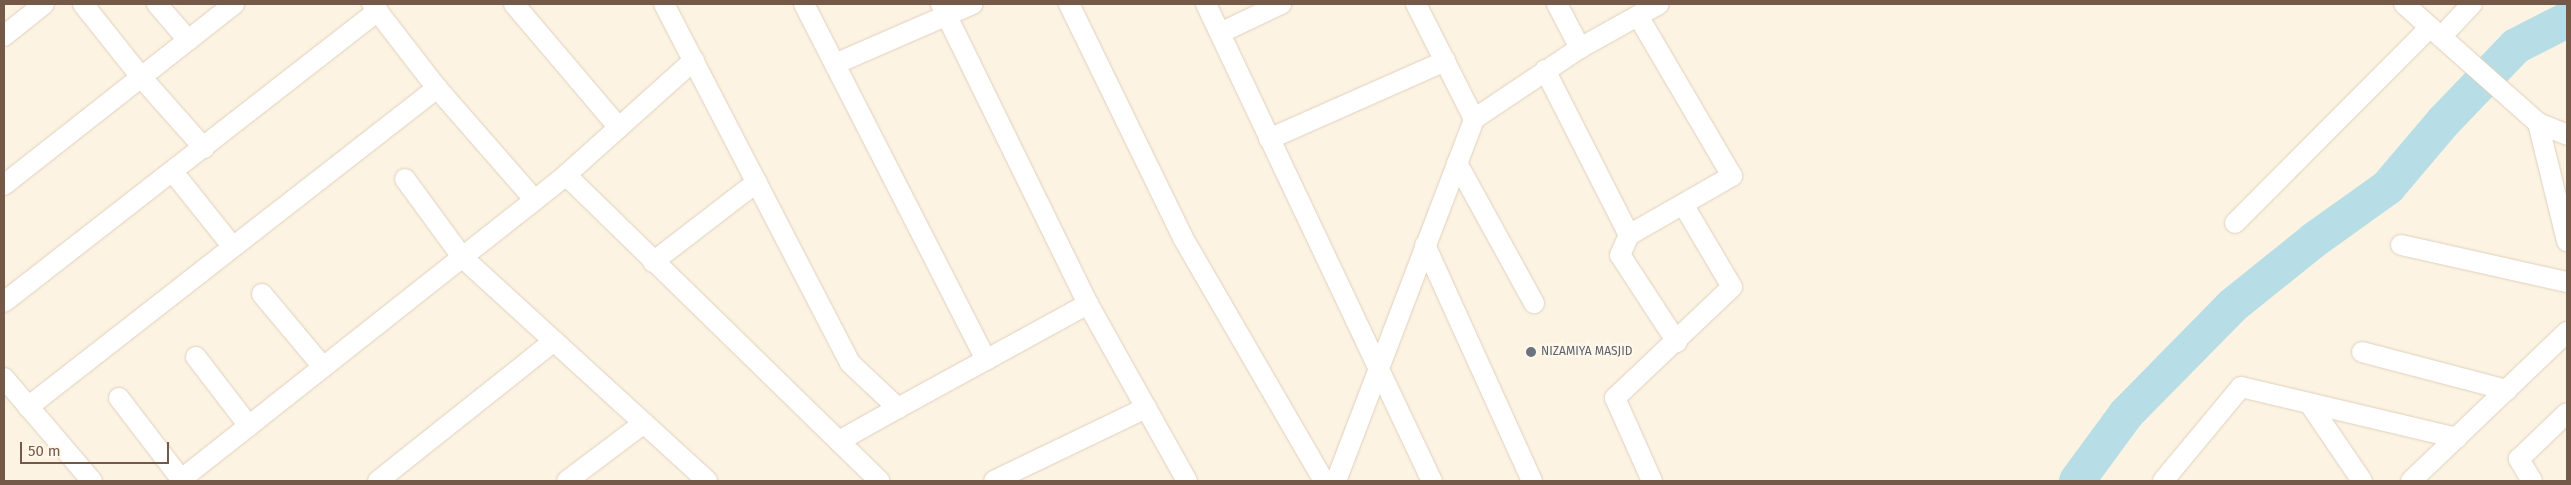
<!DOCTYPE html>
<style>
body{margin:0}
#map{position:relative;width:2571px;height:485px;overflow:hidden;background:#fcf3e2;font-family:"Fira Sans",sans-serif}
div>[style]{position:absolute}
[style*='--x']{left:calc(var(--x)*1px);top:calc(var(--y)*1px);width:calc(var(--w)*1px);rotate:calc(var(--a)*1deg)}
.river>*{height:36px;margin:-18px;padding:0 18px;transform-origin:18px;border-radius:18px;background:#b7dee6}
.roads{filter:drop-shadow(0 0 1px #e0cfbe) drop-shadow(0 0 1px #e0cfbe)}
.minor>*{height:20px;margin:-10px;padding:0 10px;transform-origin:10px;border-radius:10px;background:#fff}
.dots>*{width:14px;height:14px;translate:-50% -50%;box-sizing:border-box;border:2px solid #fff7e9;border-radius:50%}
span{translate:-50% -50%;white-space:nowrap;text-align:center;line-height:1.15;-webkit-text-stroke:5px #fff7e9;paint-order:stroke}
.worship-label{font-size:12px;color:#5b616d}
.left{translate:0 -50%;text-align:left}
.frame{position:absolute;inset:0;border:5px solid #745949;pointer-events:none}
.scale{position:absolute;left:20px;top:442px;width:149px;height:22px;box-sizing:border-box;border:2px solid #745949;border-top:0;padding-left:6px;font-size:15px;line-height:18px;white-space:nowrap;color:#745949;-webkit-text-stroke:4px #fff7e9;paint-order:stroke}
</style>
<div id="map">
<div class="river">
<i style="--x:2077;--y:481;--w:83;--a:-53.8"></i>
<i style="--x:2126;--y:414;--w:151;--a:-45.5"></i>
<i style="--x:2232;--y:306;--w:105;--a:-38.8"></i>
<i style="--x:2314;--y:240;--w:91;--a:-35.6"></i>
<i style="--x:2388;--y:187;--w:87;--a:-49.7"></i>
<i style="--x:2444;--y:121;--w:104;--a:-46.2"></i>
<i style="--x:2516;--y:46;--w:57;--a:-27"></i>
</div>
<div class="roads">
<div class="minor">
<i style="--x:83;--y:4;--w:93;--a:51.5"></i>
<i style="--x:141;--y:77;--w:95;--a:48.4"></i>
<i style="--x:157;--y:4;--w:48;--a:49.3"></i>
<i style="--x:372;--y:4;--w:106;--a:52.3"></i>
<i style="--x:437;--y:88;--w:147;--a:48.9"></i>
<i style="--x:514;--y:4;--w:162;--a:49.7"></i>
<i style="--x:664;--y:4;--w:404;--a:62.6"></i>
<i style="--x:850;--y:363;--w:66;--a:43.2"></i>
<i style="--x:898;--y:408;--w:217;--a:-28.7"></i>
<i style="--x:804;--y:4;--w:400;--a:62.9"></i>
<i style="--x:941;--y:4;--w:334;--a:63.9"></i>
<i style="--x:1088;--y:304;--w:203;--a:60.8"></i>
<i style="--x:1069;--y:4;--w:260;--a:64"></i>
<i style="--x:1183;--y:238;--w:281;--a:59.9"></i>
<i style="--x:1206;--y:4;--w:528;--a:64.65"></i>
<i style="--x:1416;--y:4;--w:129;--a:63.2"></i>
<i style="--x:1557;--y:4;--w:50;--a:62.4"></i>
<i style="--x:2404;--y:4;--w:179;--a:41.6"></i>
<i style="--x:2538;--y:123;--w:122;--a:76.2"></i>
<i style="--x:1220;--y:33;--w:68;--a:-25.4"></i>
<i style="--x:4;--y:36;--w:51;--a:-38.7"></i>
<i style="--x:2441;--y:37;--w:45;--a:-46.8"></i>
<i style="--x:835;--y:64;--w:150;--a:-23.5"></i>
<i style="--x:1545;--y:70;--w:185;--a:63"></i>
<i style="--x:1629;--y:235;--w:22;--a:114"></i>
<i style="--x:1620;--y:255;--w:104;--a:56.8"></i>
<i style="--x:2538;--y:123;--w:31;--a:22"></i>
<i style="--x:1269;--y:139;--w:193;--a:-23.9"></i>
<i style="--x:1457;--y:163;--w:160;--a:61.2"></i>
<i style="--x:173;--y:172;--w:95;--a:51.4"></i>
<i style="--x:566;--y:175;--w:438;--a:44.3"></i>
<i style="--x:405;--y:179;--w:97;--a:53.8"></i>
<i style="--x:462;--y:257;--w:332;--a:42.4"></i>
<i style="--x:4;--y:185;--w:293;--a:-38.2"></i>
<i style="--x:2235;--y:223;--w:276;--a:-45.1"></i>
<i style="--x:1629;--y:235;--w:119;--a:-29.8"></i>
<i style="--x:1732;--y:176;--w:186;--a:-120.4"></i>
<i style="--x:1425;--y:245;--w:259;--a:65.6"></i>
<i style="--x:2401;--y:245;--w:170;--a:12.6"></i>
<i style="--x:653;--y:262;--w:131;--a:-37.6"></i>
<i style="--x:262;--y:294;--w:95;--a:50.1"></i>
<i style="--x:4;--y:302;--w:474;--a:-37.9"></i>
<i style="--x:2362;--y:352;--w:150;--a:14.7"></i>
<i style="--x:196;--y:357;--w:87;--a:52.5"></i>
<i style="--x:4;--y:378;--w:135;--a:49.5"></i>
<i style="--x:119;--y:398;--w:102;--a:52.6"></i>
<i style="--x:2309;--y:403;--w:94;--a:55.8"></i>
<i style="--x:28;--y:407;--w:519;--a:-37.95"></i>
<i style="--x:839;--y:441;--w:68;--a:-29.2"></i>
<i style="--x:179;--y:481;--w:493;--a:-38.3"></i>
<i style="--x:566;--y:175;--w:172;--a:-41.9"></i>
<i style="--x:378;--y:481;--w:225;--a:-38.5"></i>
<i style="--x:567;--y:481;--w:96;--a:-37"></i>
<i style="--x:994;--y:481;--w:169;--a:-25.7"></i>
<i style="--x:1336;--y:481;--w:387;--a:-69.1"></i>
<i style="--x:1474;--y:119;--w:128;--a:-33.8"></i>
<i style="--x:1580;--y:48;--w:90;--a:-29.1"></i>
<i style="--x:1652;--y:481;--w:91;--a:-114"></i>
<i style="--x:1615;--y:398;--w:161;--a:-43.5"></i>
<i style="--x:1732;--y:287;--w:96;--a:-120.6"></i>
<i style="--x:2163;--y:481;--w:122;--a:-50.3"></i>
<i style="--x:2241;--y:387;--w:222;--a:13.3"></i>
<i style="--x:2411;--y:481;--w:216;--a:-43.7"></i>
<i style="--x:2532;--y:481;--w:26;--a:-121"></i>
<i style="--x:2519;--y:459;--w:66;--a:-43.8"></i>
</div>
</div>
<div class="dots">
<i style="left:1531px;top:352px;background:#6b7280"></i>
</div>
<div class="worship-label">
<span class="left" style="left:1541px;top:352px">NIZAMIYA MASJID</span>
</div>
<div class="frame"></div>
<div class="scale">50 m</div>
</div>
